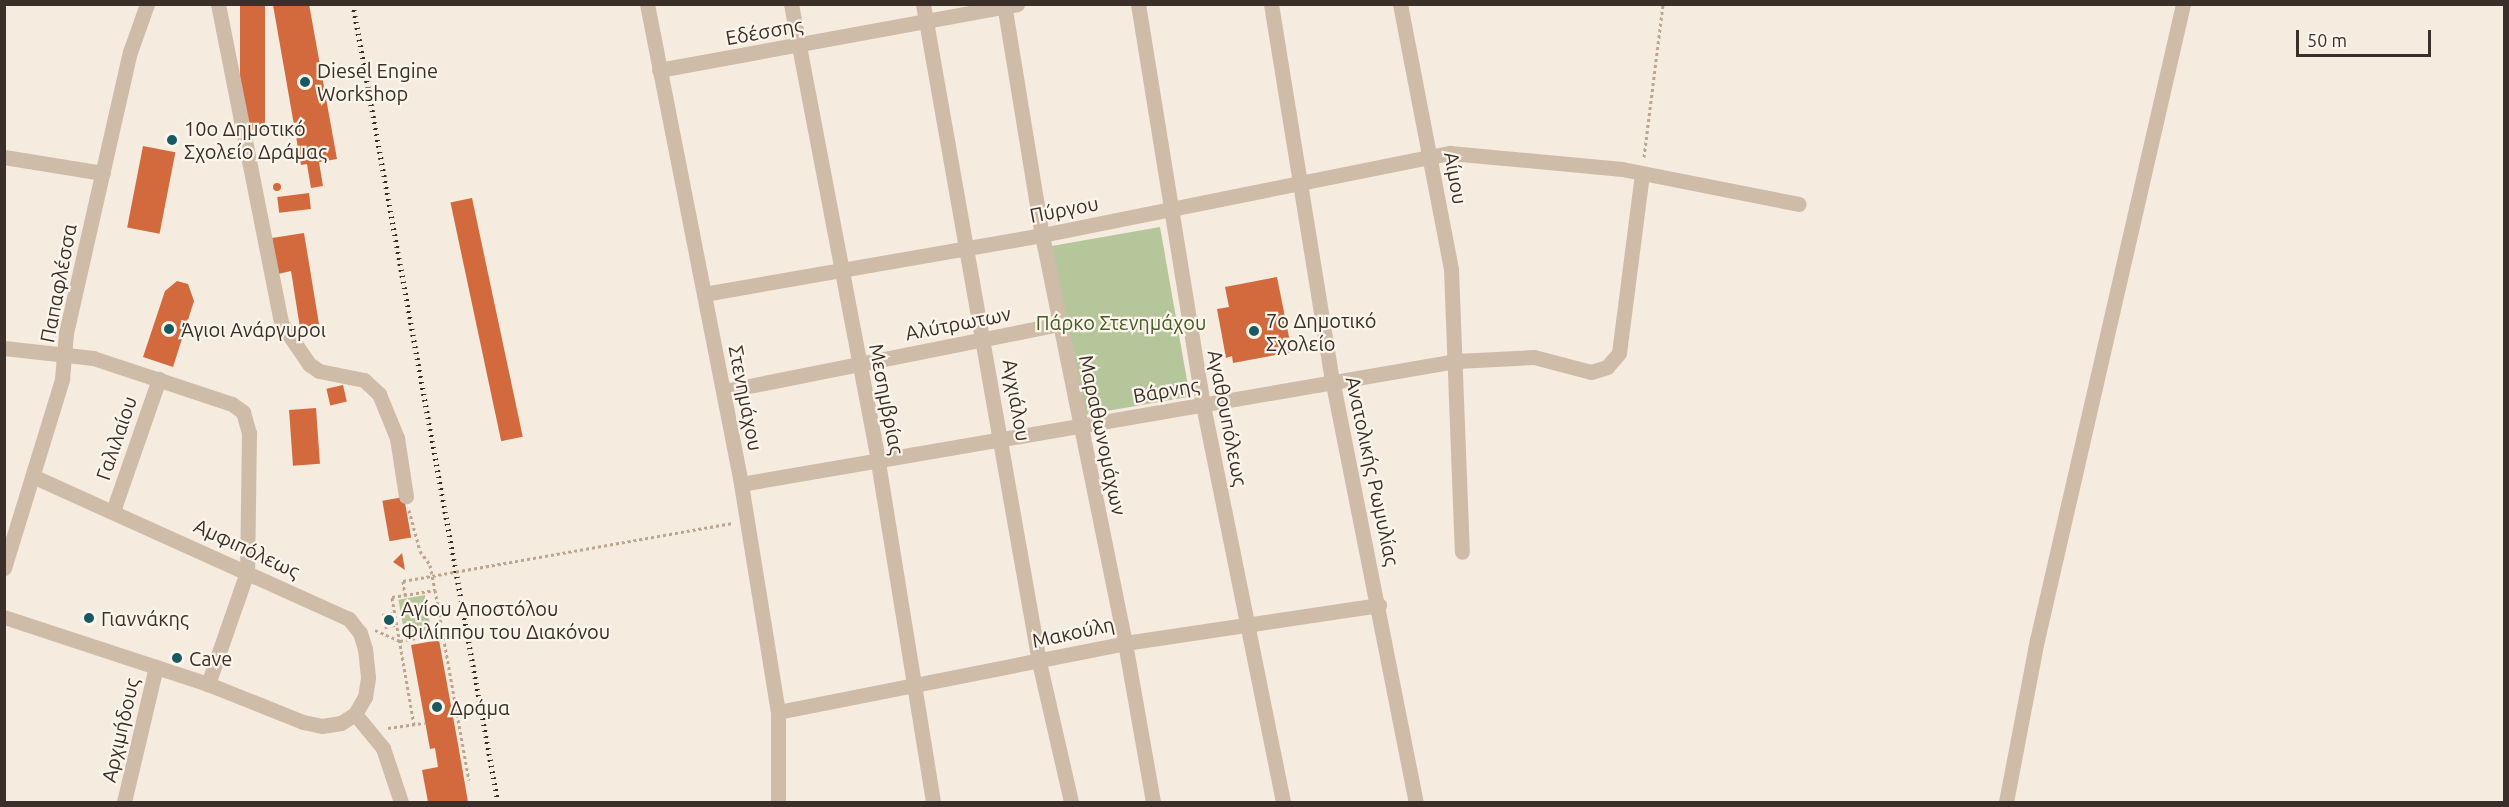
<!DOCTYPE html>
<meta charset="utf-8">
<style>
body{margin:0}
#map{position:relative;width:2509px;height:807px;overflow:hidden;background:#f5ebde;font-family:Ubuntu,sans-serif}
div>[style]{position:absolute}
[style*='--x']{left:calc(var(--x)*1px);top:calc(var(--y)*1px);width:calc(var(--w)*1px);rotate:calc(var(--a)*1deg)}
.green>*{inset:0;background:#b6c69b;transform-origin:0 0}
.building>*{inset:0;background:#d26a3e;transform-origin:0 0}
.round{border-radius:50%}
.path>*{height:3px;margin-top:-1.5px;transform-origin:0;background:repeating-linear-gradient(90deg,#bba692 0 3px,transparent 0 6px)}
.minor>*{height:15px;margin:-7.5px;padding:0 7.5px;transform-origin:7.5px;border-radius:7.5px;background:#cfbca8}
.rail>*{height:4.5px;margin-top:-2.25px;transform-origin:0;background:repeating-linear-gradient(90deg,#3b2f29 0 1.5px,transparent 0 6px)}
.path-bridge>*{height:3px;margin-top:-1.5px;transform-origin:0;background:repeating-linear-gradient(90deg,#bba692 0 3px,transparent 0 6px)}
.dots>*{width:16px;height:16px;translate:-50% -50%;box-sizing:border-box;border:3px solid #fcf5eb;border-radius:50%}
span{translate:-50% -50%;white-space:nowrap;text-align:center;line-height:1.15;-webkit-text-stroke:4.5px #fcf5eb;paint-order:stroke}
.street-label{font-size:20px;color:#3b2f29}
.poi-label{font-size:20px;color:#3b2f29}
.left{translate:0 -50%;text-align:left}
.park-label{font-size:20px;color:#475c29}
.frame{position:absolute;inset:0;border:6px solid #3b2f29;pointer-events:none}
.scale{position:absolute;left:2296px;top:30px;width:135px;height:27px;box-sizing:border-box;border:3px solid #3b2f29;border-top:0;padding-left:8px;font-size:18px;line-height:21px;white-space:nowrap;color:#3b2f29;-webkit-text-stroke:4px #fcf5eb;paint-order:stroke}
</style>
<div id="map">
<div class="green">
<i style="left:1160px;top:227px;width:172px;height:110px;rotate:80deg"></i>
<i style="left:425px;top:595px;width:35px;height:27px;rotate:80deg"></i>
</div>
<div class="building">
<i style="left:240px;top:4px;width:25px;height:126px"></i>
<i style="clip-path:polygon(309px 4px,337px 159px,319px 162px,323px 186px,311px 188px,307px 164px,301px 165px,273px 5px)"></i>
<i style="left:143px;top:146px;width:33px;height:83px;rotate:11deg"></i>
<i class="round" style="left:273px;top:183px;width:8px;height:8px"></i>
<i style="left:309px;top:193px;width:16px;height:32px;rotate:83deg"></i>
<i style="left:472px;top:198px;width:244px;height:22px;rotate:78deg"></i>
<i style="clip-path:polygon(304px 233px,319px 324px,300px 328px,291px 271px,278px 274px,272px 238px)"></i>
<i style="clip-path:polygon(1277px 277px,1292px 352px,1233px 363px,1232px 356px,1226px 358px,1217px 309px,1229px 307px,1225px 287px)"></i>
<i style="clip-path:polygon(177px 281px,188px 284px,194px 301px,173px 367px,143px 357px,165px 291px)"></i>
<i style="left:343px;top:385px;width:17px;height:17px;rotate:77deg"></i>
<i style="left:316px;top:408px;width:56px;height:27px;rotate:86deg"></i>
<i style="left:404px;top:497px;width:41px;height:22px;rotate:80deg"></i>
<i style="clip-path:polygon(402px 553px,405px 570px,393px 562px)"></i>
<i style="left:392px;top:612px;width:15px;height:10px;rotate:79deg"></i>
<i style="clip-path:polygon(439px 640px,458px 744px,468px 802px,428px 802px,422px 770px,438px 767px,435px 748px,430px 749px,411px 645px)"></i>
</div>
<div class="path">
<i style="--x:1644;--y:157;--w:154;--a:-82.9"></i>
<i style="--x:409;--y:510;--w:42;--a:75"></i>
<i style="--x:420;--y:551;--w:17;--a:54"></i>
<i style="--x:430;--y:565;--w:25;--a:79"></i>
<i style="--x:403;--y:581;--w:14;--a:82"></i>
<i style="--x:375;--y:630;--w:27;--a:24"></i>
<i style="--x:400;--y:641;--w:44;--a:-10.5"></i>
<i style="--x:414;--y:725;--w:130;--a:-99.8"></i>
<i style="--x:392;--y:597;--w:44;--a:-9.2"></i>
<i style="--x:435;--y:590;--w:193;--a:79.9"></i>
<i style="--x:388;--y:728;--w:37;--a:-8"></i>
</div>
<div class="minor">
<i style="--x:218;--y:4;--w:325;--a:78.8"></i>
<i style="--x:281;--y:323;--w:50;--a:55.7"></i>
<i style="--x:309;--y:364;--w:12;--a:35"></i>
<i style="--x:319;--y:371;--w:46;--a:11.3"></i>
<i style="--x:364;--y:380;--w:21;--a:43"></i>
<i style="--x:379;--y:394;--w:48;--a:67.8"></i>
<i style="--x:397;--y:438;--w:59;--a:81.2"></i>
<i style="--x:647;--y:4;--w:489;--a:78.9"></i>
<i style="--x:741;--y:484;--w:231;--a:80.8"></i>
<i style="--x:778;--y:712;--w:90;--a:90"></i>
<i style="--x:791;--y:4;--w:466;--a:79.2"></i>
<i style="--x:878;--y:462;--w:344;--a:80.8"></i>
<i style="--x:923;--y:4;--w:668;--a:80"></i>
<i style="--x:1039;--y:662;--w:144;--a:77.1"></i>
<i style="--x:1004;--y:4;--w:234;--a:80.7"></i>
<i style="--x:1042;--y:235;--w:416;--a:78.5"></i>
<i style="--x:1125;--y:643;--w:161;--a:80"></i>
<i style="--x:1138;--y:4;--w:406;--a:80.8"></i>
<i style="--x:1203;--y:405;--w:405;--a:78.6"></i>
<i style="--x:1271;--y:4;--w:380;--a:80.8"></i>
<i style="--x:1332;--y:379;--w:431;--a:78.8"></i>
<i style="--x:1400;--y:4;--w:270;--a:79.1"></i>
<i style="--x:1451;--y:269;--w:283;--a:87.8"></i>
<i style="--x:659;--y:70;--w:364;--a:-10.4"></i>
<i style="--x:4;--y:157;--w:100;--a:9.2"></i>
<i style="--x:704;--y:294;--w:343;--a:-9.9"></i>
<i style="--x:1042;--y:235;--w:416;--a:-11.4"></i>
<i style="--x:1450;--y:153;--w:173;--a:5.3"></i>
<i style="--x:1622;--y:169;--w:180;--a:11.2"></i>
<i style="--x:4;--y:348;--w:90;--a:6.4"></i>
<i style="--x:93;--y:358;--w:146;--a:18.3"></i>
<i style="--x:232;--y:404;--w:14;--a:36"></i>
<i style="--x:243;--y:412;--w:22;--a:74"></i>
<i style="--x:249;--y:433;--w:139;--a:90.8"></i>
<i style="--x:247;--y:572;--w:119;--a:109.2"></i>
<i style="--x:724;--y:391;--w:342;--a:-11.3"></i>
<i style="--x:741;--y:484;--w:726;--a:-9.76"></i>
<i style="--x:1456;--y:361;--w:78;--a:-2.9"></i>
<i style="--x:1534;--y:357;--w:59;--a:14.7"></i>
<i style="--x:1591;--y:372;--w:17;--a:-17"></i>
<i style="--x:1607;--y:367;--w:18;--a:-49"></i>
<i style="--x:1619;--y:353;--w:181;--a:-82.7"></i>
<i style="--x:113;--y:511;--w:140;--a:-70.8"></i>
<i style="--x:4;--y:568;--w:198;--a:-72.9"></i>
<i style="--x:62;--y:379;--w:46;--a:-85"></i>
<i style="--x:66;--y:333;--w:288;--a:-77.2"></i>
<i style="--x:130;--y:52;--w:51;--a:-70.5"></i>
<i style="--x:4;--y:617;--w:215;--a:18.2"></i>
<i style="--x:208;--y:684;--w:102;--a:21.8"></i>
<i style="--x:303;--y:722;--w:19;--a:12"></i>
<i style="--x:322;--y:726;--w:19;--a:-9"></i>
<i style="--x:341;--y:723;--w:17;--a:-33"></i>
<i style="--x:355;--y:714;--w:20;--a:-60"></i>
<i style="--x:365;--y:697;--w:20;--a:-81"></i>
<i style="--x:368;--y:677;--w:28;--a:-96"></i>
<i style="--x:365;--y:649;--w:17;--a:-107"></i>
<i style="--x:360;--y:633;--w:18;--a:-128"></i>
<i style="--x:349;--y:619;--w:347;--a:-155.7"></i>
<i style="--x:778;--y:712;--w:354;--a:-11.2"></i>
<i style="--x:1125;--y:643;--w:257;--a:-8.5"></i>
<i style="--x:355;--y:714;--w:44;--a:50.5"></i>
<i style="--x:383;--y:748;--w:57;--a:71.6"></i>
<i style="--x:124;--y:802;--w:139;--a:-76.7"></i>
<i style="--x:2006;--y:802;--w:165;--a:-79.2"></i>
<i style="--x:2037;--y:640;--w:653;--a:-77.07"></i>
</div>
<div class="rail">
<i style="--x:353;--y:4;--w:811;--a:79.7"></i>
</div>
<div class="path-bridge">
<i style="--x:403;--y:581;--w:333;--a:-10"></i>
</div>
<div class="dots">
<i style="left:305px;top:82px;background:#195962"></i>
<i style="left:172px;top:140px;background:#195962"></i>
<i style="left:169px;top:329px;background:#195962"></i>
<i style="left:1254px;top:331px;background:#195962"></i>
<i style="left:89px;top:618px;background:#195962"></i>
<i style="left:389px;top:620px;background:#195962"></i>
<i style="left:177px;top:658px;background:#195962"></i>
<i style="left:437px;top:707px;background:#195962"></i>
</div>
<div class="street-label">
<span style="left:764px;top:31px;rotate:-10deg">Εδέσσης</span>
<span style="left:1456px;top:178px;rotate:80deg">Αίμου</span>
<span style="left:1064px;top:209px;rotate:-11deg">Πύργου</span>
<span style="left:58px;top:283px;rotate:-79deg">Παπαφλέσσα</span>
<span style="left:958px;top:323px;rotate:-11deg">Αλύτρωτων</span>
<span style="left:1166px;top:390px;rotate:-10deg">Βάρνης</span>
<span style="left:746px;top:398px;rotate:79deg">Στενημάχου</span>
<span style="left:887px;top:399px;rotate:79deg">Μεσημβρίας</span>
<span style="left:1017px;top:400px;rotate:80deg">Αγχιάλου</span>
<span style="left:1228px;top:418px;rotate:79deg">Αγαθουπόλεως</span>
<span style="left:1103px;top:435px;rotate:78deg">Μαραθωνομάχων</span>
<span style="left:116px;top:438px;rotate:-71deg">Γαλιλαίου</span>
<span style="left:1373px;top:471px;rotate:78deg">Ανατολικής Ρωμυλίας</span>
<span style="left:247px;top:548px;rotate:25deg">Αμφιπόλεως</span>
<span style="left:1073px;top:632px;rotate:-12deg">Μακούλη</span>
<span style="left:120px;top:730px;rotate:-77deg">Αρχιμήδους</span>
</div>
<div class="poi-label">
<span class="left" style="left:317px;top:82px">Diesel Engine<br>Workshop</span>
<span class="left" style="left:184px;top:140px">10ο Δημοτικό<br>Σχολείο Δράμας</span>
<span class="left" style="left:1266px;top:332px">7ο Δημοτικό<br>Σχολείο</span>
<span class="left" style="left:181px;top:329px">Άγιοι Ανάργυροι</span>
<span class="left" style="left:401px;top:620px">Αγίου Αποστόλου<br>Φιλίππου του Διακόνου</span>
<span class="left" style="left:101px;top:618px">Γιαννάκης</span>
<span class="left" style="left:189px;top:658px">Cave</span>
<span class="left" style="left:450px;top:707px">Δράμα</span>
</div>
<div class="park-label">
<span style="left:1121px;top:322px">Πάρκο Στενημάχου</span>
</div>
<div class="frame"></div>
<div class="scale">50 m</div>
</div>
